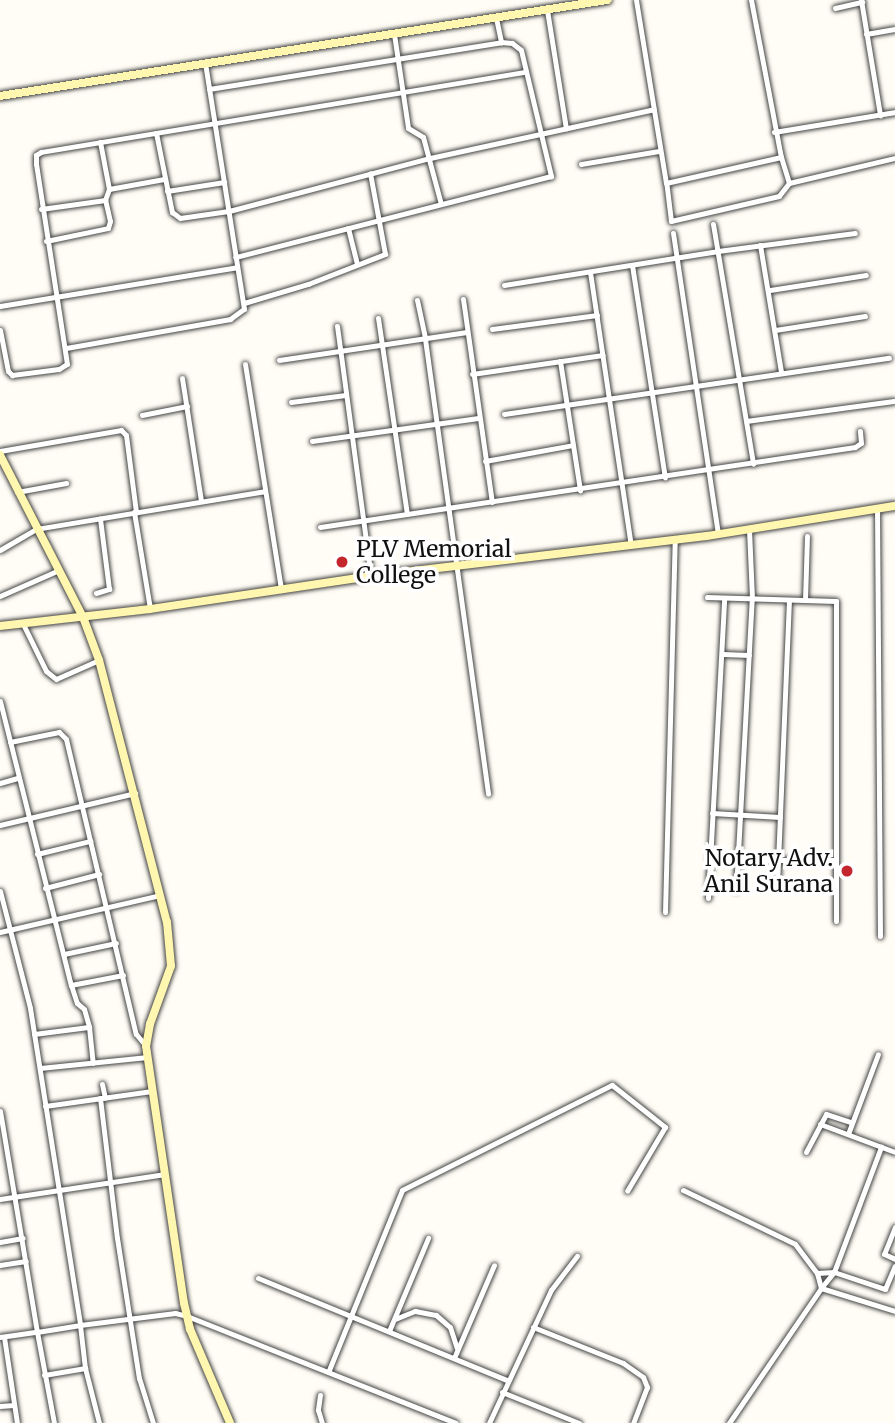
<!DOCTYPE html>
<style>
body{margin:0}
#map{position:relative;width:895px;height:1423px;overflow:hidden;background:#fffdf5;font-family:Merriweather,serif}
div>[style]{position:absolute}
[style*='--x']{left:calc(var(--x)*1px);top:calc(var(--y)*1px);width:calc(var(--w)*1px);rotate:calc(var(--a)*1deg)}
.roads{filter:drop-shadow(0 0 2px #444) drop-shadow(0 0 2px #444)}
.street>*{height:5px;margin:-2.5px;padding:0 2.5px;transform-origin:2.5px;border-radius:2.5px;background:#fff}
.secondary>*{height:8px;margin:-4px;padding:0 4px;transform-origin:4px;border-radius:4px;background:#fff6b0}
.dots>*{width:19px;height:19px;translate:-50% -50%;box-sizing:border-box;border:4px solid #fff;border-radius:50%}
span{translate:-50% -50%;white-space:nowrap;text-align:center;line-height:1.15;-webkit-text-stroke:7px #fff;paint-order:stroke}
.poi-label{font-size:23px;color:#111}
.left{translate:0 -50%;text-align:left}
.right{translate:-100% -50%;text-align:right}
</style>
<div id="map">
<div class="roads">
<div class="street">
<i style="--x:636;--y:0;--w:185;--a:80.7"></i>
<i style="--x:751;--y:0;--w:160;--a:79.2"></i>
<i style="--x:861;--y:0;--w:117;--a:80.6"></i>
<i style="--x:835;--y:8;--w:28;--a:-13"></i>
<i style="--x:547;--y:10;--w:120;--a:80.9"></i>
<i style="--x:496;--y:18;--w:25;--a:78"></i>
<i style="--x:394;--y:34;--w:95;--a:81.5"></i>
<i style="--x:408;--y:128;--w:17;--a:31"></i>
<i style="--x:423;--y:137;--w:69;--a:75"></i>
<i style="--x:866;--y:34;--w:29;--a:-10"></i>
<i style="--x:209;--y:89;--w:296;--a:-9.1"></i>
<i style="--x:501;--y:42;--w:11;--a:5"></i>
<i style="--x:512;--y:43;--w:11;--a:38"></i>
<i style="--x:521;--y:50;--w:130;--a:76.6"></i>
<i style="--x:551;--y:176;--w:326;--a:165.6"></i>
<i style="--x:774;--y:132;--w:123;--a:-9.4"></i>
<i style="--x:156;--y:133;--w:81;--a:78.6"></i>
<i style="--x:172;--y:212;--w:10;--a:37"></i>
<i style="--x:180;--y:218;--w:49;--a:-8.1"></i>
<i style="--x:229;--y:211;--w:208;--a:-14.8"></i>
<i style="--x:430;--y:158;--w:229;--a:-12.3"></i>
<i style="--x:581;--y:164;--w:79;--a:-9.5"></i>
<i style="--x:789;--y:183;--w:16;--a:128"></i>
<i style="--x:779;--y:196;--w:111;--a:167"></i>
<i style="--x:671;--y:221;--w:38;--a:-97"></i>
<i style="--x:666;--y:183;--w:118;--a:-12.7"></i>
<i style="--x:781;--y:157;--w:27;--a:73"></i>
<i style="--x:789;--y:183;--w:109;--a:-13.3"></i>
<i style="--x:109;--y:189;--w:56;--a:-10.3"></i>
<i style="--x:167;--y:191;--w:58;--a:-9"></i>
<i style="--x:41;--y:209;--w:65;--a:-8"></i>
<i style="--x:713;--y:224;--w:243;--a:80.5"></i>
<i style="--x:348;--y:228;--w:37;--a:76"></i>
<i style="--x:673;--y:233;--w:304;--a:81.5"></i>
<i style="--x:46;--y:241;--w:63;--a:-11.8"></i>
<i style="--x:108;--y:228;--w:7;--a:-74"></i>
<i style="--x:110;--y:221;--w:22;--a:-103"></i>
<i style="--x:105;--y:200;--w:12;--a:-70"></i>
<i style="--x:109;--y:189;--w:48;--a:-100.8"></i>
<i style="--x:760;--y:245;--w:129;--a:80.6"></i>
<i style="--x:632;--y:265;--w:215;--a:81.2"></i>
<i style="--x:590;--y:272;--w:276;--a:81.5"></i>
<i style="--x:504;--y:285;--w:217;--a:-9"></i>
<i style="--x:718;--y:251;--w:138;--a:-7.5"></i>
<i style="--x:770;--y:290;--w:97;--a:-8.9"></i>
<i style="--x:463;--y:299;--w:205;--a:81.9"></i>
<i style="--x:417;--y:300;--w:40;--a:78"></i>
<i style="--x:425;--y:339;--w:459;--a:82.1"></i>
<i style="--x:244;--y:303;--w:67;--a:-16.5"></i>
<i style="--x:308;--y:284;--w:83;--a:-21.3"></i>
<i style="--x:385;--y:254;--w:82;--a:-100.5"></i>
<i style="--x:0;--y:306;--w:240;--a:-9.3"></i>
<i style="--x:378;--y:318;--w:198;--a:81.6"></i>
<i style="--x:337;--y:326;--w:252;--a:82.3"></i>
<i style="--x:492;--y:329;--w:106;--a:-7.6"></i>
<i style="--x:0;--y:330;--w:42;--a:79"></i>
<i style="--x:8;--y:371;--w:6;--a:45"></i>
<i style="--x:12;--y:375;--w:47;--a:-7.3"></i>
<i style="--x:59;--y:369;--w:9;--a:-32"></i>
<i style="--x:67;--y:364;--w:202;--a:-98.8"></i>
<i style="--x:36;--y:164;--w:9;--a:-90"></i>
<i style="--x:36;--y:155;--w:6;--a:-31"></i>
<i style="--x:41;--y:152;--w:491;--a:-9.4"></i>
<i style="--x:775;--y:330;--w:91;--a:-8.8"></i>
<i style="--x:66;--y:348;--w:167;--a:-10"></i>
<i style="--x:230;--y:319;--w:17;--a:-36"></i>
<i style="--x:244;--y:309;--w:248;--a:-99"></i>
<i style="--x:279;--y:360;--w:190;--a:-8.5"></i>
<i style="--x:560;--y:361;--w:131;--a:81.2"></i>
<i style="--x:245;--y:364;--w:229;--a:80.9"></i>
<i style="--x:472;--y:374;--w:132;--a:-8.3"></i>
<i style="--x:182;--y:378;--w:124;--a:81.2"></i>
<i style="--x:291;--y:402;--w:55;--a:-7.3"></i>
<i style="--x:504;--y:414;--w:389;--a:-8.3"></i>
<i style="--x:142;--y:415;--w:46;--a:-11.3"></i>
<i style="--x:746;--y:421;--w:149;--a:-7.7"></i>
<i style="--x:312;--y:441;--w:168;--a:-7.9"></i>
<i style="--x:0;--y:451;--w:123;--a:-9.8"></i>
<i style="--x:121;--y:430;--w:7;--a:45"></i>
<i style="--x:126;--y:435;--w:78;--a:82.6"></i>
<i style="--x:485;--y:461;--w:89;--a:-10.3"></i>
<i style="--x:17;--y:492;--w:50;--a:-10.4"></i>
<i style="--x:877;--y:507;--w:429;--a:89.6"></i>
<i style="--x:134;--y:512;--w:98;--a:80.6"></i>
<i style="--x:320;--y:527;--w:541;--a:-8.5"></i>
<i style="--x:855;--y:447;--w:7;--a:-34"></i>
<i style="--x:861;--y:443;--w:12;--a:-95"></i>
<i style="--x:0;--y:550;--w:42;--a:-30.3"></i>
<i style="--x:36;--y:529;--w:232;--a:-9.4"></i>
<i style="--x:96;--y:593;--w:14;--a:-17"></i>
<i style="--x:109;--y:589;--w:71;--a:-97.3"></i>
<i style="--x:0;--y:596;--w:62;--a:-23.7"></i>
<i style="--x:707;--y:597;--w:129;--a:1.8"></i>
<i style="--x:836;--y:601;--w:320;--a:90"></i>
<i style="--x:805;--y:600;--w:64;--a:-88.2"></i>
<i style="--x:23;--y:624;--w:52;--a:63.9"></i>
<i style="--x:46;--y:671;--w:13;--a:39"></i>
<i style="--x:56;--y:679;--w:47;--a:-23.8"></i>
<i style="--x:723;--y:654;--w:26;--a:2"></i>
<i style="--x:0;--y:701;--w:293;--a:76"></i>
<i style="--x:71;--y:985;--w:19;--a:72"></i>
<i style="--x:77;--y:1003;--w:9;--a:41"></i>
<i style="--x:84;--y:1009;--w:19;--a:74"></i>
<i style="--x:89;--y:1027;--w:36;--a:84"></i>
<i style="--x:10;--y:742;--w:50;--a:-11.5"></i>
<i style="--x:59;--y:732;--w:10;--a:45"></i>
<i style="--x:66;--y:739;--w:303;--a:76.7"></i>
<i style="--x:136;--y:1034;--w:16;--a:50"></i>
<i style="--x:0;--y:783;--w:19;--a:-16"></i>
<i style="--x:712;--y:813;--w:68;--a:3.4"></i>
<i style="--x:0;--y:825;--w:139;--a:-13.3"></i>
<i style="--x:37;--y:854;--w:55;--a:-13.8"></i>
<i style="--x:710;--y:860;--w:126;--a:0"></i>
<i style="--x:777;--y:886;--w:286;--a:-87.6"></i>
<i style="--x:45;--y:888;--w:56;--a:-14.5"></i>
<i style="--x:736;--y:890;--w:292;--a:-86.9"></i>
<i style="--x:752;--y:598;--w:69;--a:-92.5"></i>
<i style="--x:0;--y:891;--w:121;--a:75.6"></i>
<i style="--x:30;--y:1008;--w:321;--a:81"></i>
<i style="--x:80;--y:1325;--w:96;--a:-7.2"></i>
<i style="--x:175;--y:1313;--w:12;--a:14"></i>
<i style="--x:187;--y:1316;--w:289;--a:21.7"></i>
<i style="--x:708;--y:898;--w:300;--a:-86.9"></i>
<i style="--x:665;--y:912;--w:372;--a:-88.5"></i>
<i style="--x:0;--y:932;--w:164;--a:-13"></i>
<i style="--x:64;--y:954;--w:53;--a:-11.9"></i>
<i style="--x:71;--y:985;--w:53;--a:-10.9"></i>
<i style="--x:34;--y:1034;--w:55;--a:-7.3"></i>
<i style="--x:40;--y:1068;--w:108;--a:-5.9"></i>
<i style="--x:102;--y:1084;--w:14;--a:78"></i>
<i style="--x:100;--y:1098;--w:141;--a:83.1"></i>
<i style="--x:117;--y:1238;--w:142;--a:81.1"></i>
<i style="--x:139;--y:1378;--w:47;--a:72.7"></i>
<i style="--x:45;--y:1106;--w:108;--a:-8"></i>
<i style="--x:0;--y:1111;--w:224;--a:80.5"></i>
<i style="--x:37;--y:1332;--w:44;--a:-9.2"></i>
<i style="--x:80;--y:1325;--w:43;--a:83.4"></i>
<i style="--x:85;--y:1368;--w:57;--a:75.7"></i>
<i style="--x:820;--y:1124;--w:80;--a:20.5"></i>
<i style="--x:848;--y:1134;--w:85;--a:-69.4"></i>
<i style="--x:806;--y:1152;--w:43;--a:-62.2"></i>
<i style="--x:826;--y:1114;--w:26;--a:18"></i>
<i style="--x:683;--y:1190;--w:124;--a:25.7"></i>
<i style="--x:795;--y:1244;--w:36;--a:53"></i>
<i style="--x:0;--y:1199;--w:167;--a:-8.6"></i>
<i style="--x:895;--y:1227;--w:29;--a:112"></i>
<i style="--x:884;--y:1254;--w:12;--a:24"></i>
<i style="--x:0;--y:1242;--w:23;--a:-10"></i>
<i style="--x:0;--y:1265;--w:26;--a:-9"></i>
<i style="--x:258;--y:1278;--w:269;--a:22.3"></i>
<i style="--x:821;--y:1288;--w:21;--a:-51"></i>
<i style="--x:834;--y:1272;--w:134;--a:-69.4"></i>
<i style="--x:821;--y:1288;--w:16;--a:-105"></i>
<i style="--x:817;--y:1273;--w:17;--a:-3"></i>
<i style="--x:834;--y:1272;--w:54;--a:18.4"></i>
<i style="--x:885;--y:1289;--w:25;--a:-67"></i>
<i style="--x:395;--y:1319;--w:22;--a:-22"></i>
<i style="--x:415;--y:1311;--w:21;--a:11"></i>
<i style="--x:436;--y:1315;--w:18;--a:41"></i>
<i style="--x:450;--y:1327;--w:22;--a:72"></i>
<i style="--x:533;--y:1327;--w:97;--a:21.8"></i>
<i style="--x:623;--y:1363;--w:24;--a:35"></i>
<i style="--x:643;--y:1377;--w:11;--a:68"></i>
<i style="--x:647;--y:1387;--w:39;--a:111"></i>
<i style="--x:389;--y:1331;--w:101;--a:-67.2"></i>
<i style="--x:0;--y:1337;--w:37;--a:-8"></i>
<i style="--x:37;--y:1332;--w:93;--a:79.4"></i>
<i style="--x:4;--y:1337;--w:87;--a:81.4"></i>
<i style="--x:454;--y:1358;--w:101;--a:-66.7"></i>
<i style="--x:329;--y:1370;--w:194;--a:-67.9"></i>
<i style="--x:402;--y:1190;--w:235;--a:-26.6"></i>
<i style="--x:612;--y:1085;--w:68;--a:38.4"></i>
<i style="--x:665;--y:1127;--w:74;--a:120.7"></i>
<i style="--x:44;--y:1375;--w:42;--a:-9.7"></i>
<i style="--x:502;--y:1392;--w:83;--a:21.9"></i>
<i style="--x:320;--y:1395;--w:15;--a:98"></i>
<i style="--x:318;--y:1410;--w:14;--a:73"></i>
<i style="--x:0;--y:1406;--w:14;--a:-4"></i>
<i style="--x:489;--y:1423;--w:147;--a:-65"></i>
<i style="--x:551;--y:1290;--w:43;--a:-52.6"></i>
<i style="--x:729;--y:1423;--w:163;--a:-55.7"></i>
<i style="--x:821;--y:1288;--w:77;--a:17.3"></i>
</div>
<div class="secondary">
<i style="--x:0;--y:96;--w:615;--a:-8.99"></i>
<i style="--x:0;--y:455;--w:182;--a:62.9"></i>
<i style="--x:83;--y:617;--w:46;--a:69.6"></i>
<i style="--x:99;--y:660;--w:271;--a:75.5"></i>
<i style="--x:167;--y:922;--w:44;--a:84.8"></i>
<i style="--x:171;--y:966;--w:62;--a:109.9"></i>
<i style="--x:150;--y:1024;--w:22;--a:100"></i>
<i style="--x:146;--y:1046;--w:260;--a:81.6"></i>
<i style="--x:184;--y:1303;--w:27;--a:77"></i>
<i style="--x:190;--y:1329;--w:102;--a:66.9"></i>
<i style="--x:0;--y:626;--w:151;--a:-6.5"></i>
<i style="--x:150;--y:609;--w:223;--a:-8.5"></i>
<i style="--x:371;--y:576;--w:338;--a:-6.8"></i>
<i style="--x:707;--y:536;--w:190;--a:-9.1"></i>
</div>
</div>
<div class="dots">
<i style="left:342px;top:562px;background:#c4262e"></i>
<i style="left:847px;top:871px;background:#c4262e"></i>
</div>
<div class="poi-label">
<span class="left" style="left:356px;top:562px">PLV Memorial<br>College</span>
<span class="right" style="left:833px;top:871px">Notary Adv.<br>Anil Surana</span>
</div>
</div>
